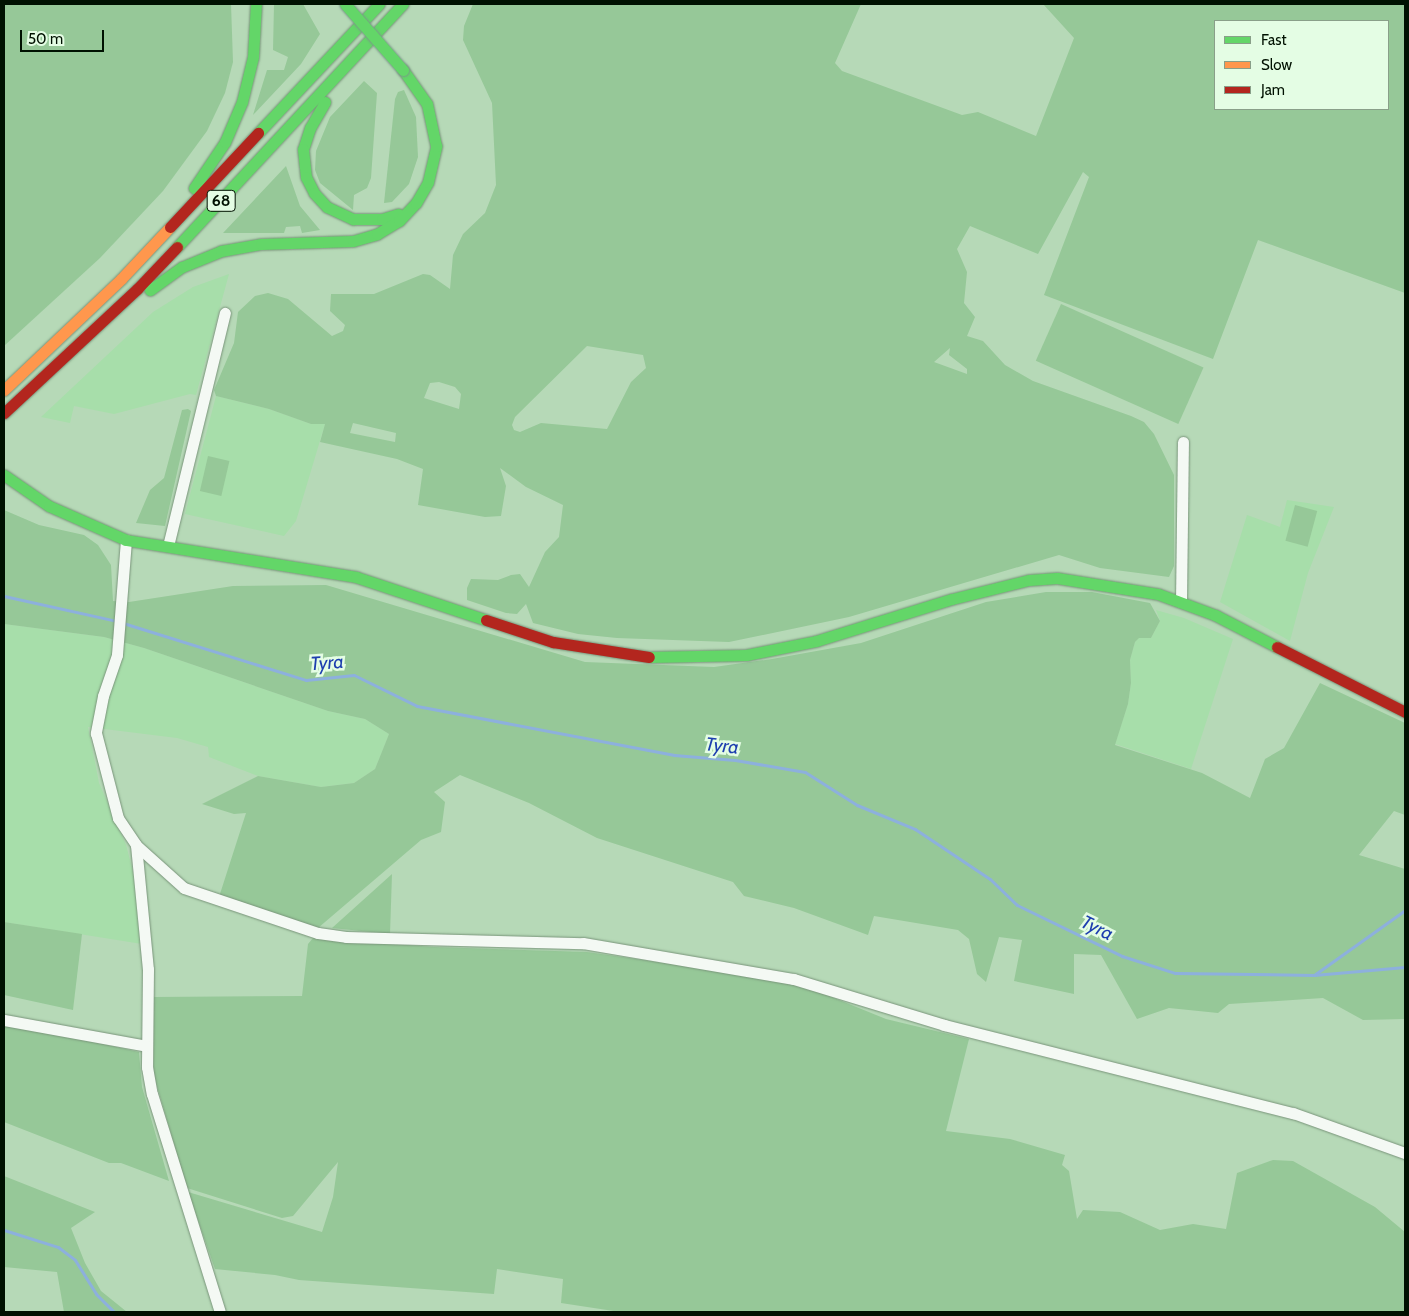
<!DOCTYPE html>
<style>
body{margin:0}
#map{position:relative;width:1409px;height:1316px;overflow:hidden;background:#b6d9b7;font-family:Cabin,sans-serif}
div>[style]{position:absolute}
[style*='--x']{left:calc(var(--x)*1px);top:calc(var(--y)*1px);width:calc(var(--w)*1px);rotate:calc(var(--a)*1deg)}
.built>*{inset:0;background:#a7deaa}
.green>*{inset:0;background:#96c898;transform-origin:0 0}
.stream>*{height:3px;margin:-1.5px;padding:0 1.5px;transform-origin:1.5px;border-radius:1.5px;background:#8db0dd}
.roads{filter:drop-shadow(0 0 1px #79947a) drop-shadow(0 0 1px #79947a)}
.street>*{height:11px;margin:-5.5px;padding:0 5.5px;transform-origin:5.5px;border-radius:5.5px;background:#f4f9f4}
.fast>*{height:11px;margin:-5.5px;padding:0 5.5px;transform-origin:5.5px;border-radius:5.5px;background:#63d668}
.slow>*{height:11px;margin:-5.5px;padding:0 5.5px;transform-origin:5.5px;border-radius:5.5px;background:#ff974d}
.jam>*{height:11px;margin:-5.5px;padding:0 5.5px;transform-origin:5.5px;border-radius:5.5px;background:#b3261e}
.bridges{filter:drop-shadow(0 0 1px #7a9788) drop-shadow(0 0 1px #7a9788)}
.fast-bridge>*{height:11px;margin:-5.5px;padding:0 5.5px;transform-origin:5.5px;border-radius:5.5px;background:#63d668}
span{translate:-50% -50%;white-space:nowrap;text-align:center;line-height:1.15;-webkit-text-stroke:5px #e4fde4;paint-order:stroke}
.shield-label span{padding:1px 4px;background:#e4fde4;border:1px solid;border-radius:4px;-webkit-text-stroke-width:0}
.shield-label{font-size:16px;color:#001101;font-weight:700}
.water-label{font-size:19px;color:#1d3eaf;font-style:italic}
.frame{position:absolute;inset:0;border:5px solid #001101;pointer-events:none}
.legend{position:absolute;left:1214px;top:20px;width:175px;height:90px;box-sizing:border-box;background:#e4fde4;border:1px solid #899f89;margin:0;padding:6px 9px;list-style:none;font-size:15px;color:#001101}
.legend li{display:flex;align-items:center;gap:10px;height:25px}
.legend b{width:25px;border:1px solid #899f89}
.scale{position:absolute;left:20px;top:30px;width:84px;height:22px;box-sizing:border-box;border:2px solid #001101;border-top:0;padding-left:6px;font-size:15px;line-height:18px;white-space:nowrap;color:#001101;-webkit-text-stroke:4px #e4fde4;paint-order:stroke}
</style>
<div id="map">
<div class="built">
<i style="clip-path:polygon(229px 274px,196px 395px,190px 394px,114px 414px,74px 406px,70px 423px,41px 417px,153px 312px,193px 287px)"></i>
<i style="clip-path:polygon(216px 396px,269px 409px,311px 424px,325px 424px,296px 521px,284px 536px,185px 514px)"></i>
<i style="clip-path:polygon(1287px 500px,1334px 507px,1308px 573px,1290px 641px,1220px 602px,1247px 515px,1280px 527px)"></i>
<i style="clip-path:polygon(1156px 610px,1184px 618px,1233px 639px,1191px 769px,1115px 744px,1128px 704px,1131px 683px,1130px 660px,1135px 642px,1138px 638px,1151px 638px,1160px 621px)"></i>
<i style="clip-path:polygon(4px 624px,104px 637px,144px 648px,328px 711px,365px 719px,389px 734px,375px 769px,354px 783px,321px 787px,258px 776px,209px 757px,208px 747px,177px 738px,88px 727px,99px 783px,126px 845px,137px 887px,142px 944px,4px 922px)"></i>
</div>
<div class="green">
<i style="clip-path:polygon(231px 4px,233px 62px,225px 93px,207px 131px,163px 191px,100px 258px,4px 346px,4px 5px)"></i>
<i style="clip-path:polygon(274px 4px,303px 4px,320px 34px,301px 64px,253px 115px,267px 70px,284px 70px,288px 57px,273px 50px)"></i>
<i style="clip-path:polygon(evenodd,473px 4px,861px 4px,835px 63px,842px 71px,962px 115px,978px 112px,1036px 136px,1074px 38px,1043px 4px,1405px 4px,1405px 293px,1258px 240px,1213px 359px,1044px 295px,1089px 177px,1083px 172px,1038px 254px,970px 226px,957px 249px,967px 272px,964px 303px,975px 317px,967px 336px,983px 341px,1005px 365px,1033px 381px,1131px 416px,1144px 422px,1154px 434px,1174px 475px,1174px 566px,1169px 577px,1100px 568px,1059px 555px,849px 617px,729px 642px,617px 638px,578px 634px,533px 623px,526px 604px,517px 614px,506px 613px,467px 600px,467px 588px,471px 579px,498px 580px,511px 575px,520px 574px,529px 587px,545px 552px,559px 537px,563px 505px,526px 487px,500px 468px,506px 486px,501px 516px,485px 517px,418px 505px,423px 469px,397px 459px,320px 442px,325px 424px,311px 424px,269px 409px,216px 396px,214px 390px,234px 343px,238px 312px,255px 296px,268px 293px,288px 299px,332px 336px,343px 331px,345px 325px,330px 311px,331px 294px,374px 294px,423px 274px,430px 275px,450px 289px,453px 255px,463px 234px,485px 213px,496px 185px,492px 103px,463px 40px,464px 26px,473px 4px,1215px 21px,1388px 21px,1388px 109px,1215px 109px,1215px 21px,473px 4px,587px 346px,643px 355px,646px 368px,631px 382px,607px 429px,541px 423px,520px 432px,514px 430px,512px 425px,515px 417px,587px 346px,473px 4px,950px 348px,949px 355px,967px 369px,967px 374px,934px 362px,950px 348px,473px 4px,439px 382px,455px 387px,461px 394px,459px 409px,424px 398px,430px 383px,439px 382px,473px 4px,353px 423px,396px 433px,395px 442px,350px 433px,353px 423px)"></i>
<i style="clip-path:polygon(364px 81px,377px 93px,371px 178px,367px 188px,354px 195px,353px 210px,320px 183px,315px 170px,316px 151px,330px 117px)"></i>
<i style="clip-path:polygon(404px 90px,416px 117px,418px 157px,409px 184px,392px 202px,384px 203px,395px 99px,398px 92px)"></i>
<i style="clip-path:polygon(286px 166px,300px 206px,320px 230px,302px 233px,300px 226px,286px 227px,284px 233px,223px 233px)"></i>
<i style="left:1061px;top:304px;width:156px;height:62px;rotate:24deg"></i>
<i style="clip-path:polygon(188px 409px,191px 411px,165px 526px,136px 523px,150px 490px,164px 478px,182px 410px)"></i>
<i style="left:208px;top:456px;width:22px;height:36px;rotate:13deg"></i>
<i style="left:1295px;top:505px;width:23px;height:37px;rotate:15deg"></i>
<i style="clip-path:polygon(4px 510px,39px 525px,84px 535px,98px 545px,111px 565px,113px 601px,129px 602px,233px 586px,326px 585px,585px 662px,714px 667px,772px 659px,861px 643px,986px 602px,1046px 592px,1092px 592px,1150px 603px,1160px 621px,1151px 638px,1139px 638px,1135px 642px,1130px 660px,1131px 683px,1128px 704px,1115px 745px,1202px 773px,1250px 798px,1265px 759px,1284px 748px,1320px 683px,1405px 723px,1405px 815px,1394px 811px,1359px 855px,1405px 869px,1405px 1019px,1363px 1020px,1323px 998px,1229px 1004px,1218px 1013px,1169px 1008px,1137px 1019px,1101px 955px,1074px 954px,1074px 994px,1014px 981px,1022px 940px,999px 937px,986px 982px,977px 974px,969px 939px,958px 930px,874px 916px,868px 935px,794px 908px,744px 896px,733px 882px,597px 838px,529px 803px,460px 775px,434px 792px,445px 802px,441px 832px,421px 840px,318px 928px,219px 897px,246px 813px,234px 814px,202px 804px,258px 776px,321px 787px,354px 783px,375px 769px,389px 734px,365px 719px,328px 711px,144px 648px,104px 637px,4px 624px)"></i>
<i style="clip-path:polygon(392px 874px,390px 934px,332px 928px)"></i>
<i style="clip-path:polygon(4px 922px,82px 934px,73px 1010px,4px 995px)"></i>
<i style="clip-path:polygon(313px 938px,434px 947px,587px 952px,706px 969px,807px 987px,886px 1019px,969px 1039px,946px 1131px,1010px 1139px,1065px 1155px,1062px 1165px,1069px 1171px,1077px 1219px,1083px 1210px,1120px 1212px,1160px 1230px,1193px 1224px,1226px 1229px,1237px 1173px,1273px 1160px,1293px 1161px,1375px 1207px,1405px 1232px,1405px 1312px,620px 1312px,561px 1303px,563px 1279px,497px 1269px,494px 1294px,299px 1280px,275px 1275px,215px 1269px,188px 1192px,322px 1232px,333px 1197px,338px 1162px,293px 1216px,282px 1218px,187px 1188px,154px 1076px,154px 997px,302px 996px,308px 944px)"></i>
<i style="clip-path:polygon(4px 1022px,139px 1052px,142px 1087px,169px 1181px,121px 1163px,109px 1163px,4px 1122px)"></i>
<i style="clip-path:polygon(4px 1176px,95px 1212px,71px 1228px,85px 1263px,101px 1291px,127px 1312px,64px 1312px,57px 1272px,4px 1267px)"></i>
</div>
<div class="stream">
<i style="--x:4;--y:596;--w:116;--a:12.5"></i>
<i style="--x:123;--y:623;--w:192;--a:17.3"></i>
<i style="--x:306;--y:680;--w:48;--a:-5.9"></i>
<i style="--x:354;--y:675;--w:70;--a:26.2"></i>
<i style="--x:417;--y:706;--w:262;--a:10.8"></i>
<i style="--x:674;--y:755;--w:61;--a:4.7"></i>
<i style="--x:735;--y:760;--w:71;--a:9.7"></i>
<i style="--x:805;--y:772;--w:62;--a:32.4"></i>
<i style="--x:857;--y:805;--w:63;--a:22.5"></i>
<i style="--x:915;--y:829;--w:90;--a:33.7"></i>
<i style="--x:990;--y:879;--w:37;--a:44"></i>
<i style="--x:1017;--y:905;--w:117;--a:25.9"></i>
<i style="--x:1122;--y:956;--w:56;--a:17.8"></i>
<i style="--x:1175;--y:973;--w:139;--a:0.8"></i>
<i style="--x:1314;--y:975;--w:91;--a:-5"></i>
<i style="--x:1314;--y:975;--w:112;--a:-35.5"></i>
<i style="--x:4;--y:1230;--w:57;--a:17.5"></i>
<i style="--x:58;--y:1247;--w:21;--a:37"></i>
<i style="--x:75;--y:1260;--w:40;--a:58"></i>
<i style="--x:96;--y:1294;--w:25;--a:45"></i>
</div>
<div class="roads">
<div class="street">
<i style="--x:126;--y:540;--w:115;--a:94.5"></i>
<i style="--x:117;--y:655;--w:43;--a:108.9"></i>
<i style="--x:103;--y:696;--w:38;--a:101"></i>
<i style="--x:96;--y:733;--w:88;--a:75.5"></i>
<i style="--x:118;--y:818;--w:32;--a:56"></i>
<i style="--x:136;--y:845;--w:64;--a:41.9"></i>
<i style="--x:184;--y:888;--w:141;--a:18.6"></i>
<i style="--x:318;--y:933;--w:28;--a:8"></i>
<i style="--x:346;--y:937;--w:237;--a:1.5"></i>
<i style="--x:583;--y:943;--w:214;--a:9.7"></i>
<i style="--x:794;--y:979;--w:157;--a:17"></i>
<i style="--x:944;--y:1025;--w:360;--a:14.2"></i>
<i style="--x:1293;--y:1113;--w:119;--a:19.7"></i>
<i style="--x:168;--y:546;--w:240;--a:-76.3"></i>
<i style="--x:1181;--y:602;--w:160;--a:-89.3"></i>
<i style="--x:136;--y:845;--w:125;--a:84.5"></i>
<i style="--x:148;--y:969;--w:98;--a:90.6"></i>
<i style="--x:147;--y:1067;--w:27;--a:80"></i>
<i style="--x:152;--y:1094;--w:228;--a:72.7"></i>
<i style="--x:4;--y:1020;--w:145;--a:10.3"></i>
</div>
<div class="fast">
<i style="--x:325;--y:102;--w:30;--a:120"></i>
<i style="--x:310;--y:128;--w:22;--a:108"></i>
<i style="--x:303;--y:149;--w:28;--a:84"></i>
<i style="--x:306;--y:177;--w:18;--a:63"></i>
<i style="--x:314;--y:193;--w:19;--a:47"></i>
<i style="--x:327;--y:207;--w:29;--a:25"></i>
<i style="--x:353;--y:219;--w:29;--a:0"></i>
<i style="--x:382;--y:219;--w:17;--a:-17"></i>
<i style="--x:258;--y:133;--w:177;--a:-46.8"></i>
<i style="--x:194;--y:188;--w:55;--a:-56"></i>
<i style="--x:225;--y:142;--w:43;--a:-67"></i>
<i style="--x:242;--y:102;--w:46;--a:-76.3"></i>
<i style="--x:253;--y:57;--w:53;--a:-86.8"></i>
<i style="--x:177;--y:247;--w:332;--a:-47.1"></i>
<i style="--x:150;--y:290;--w:39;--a:-36"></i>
<i style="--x:182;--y:267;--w:42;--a:-22.3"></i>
<i style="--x:221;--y:251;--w:41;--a:-9.9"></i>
<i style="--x:261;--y:244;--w:92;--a:-1.9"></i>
<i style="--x:353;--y:241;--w:25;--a:-16"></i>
<i style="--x:377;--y:234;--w:26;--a:-31"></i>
<i style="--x:399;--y:221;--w:25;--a:-47"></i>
<i style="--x:416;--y:203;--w:24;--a:-60"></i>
<i style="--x:428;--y:182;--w:37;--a:-77"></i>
<i style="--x:436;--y:146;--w:43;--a:-102.1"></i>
<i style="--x:427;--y:104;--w:42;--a:-125.2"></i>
<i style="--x:4;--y:475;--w:55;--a:34.6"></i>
<i style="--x:49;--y:506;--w:84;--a:23.8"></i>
<i style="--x:126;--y:540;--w:233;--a:9.1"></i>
<i style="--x:356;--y:577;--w:137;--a:18.3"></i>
<i style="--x:649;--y:657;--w:97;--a:-1.2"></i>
<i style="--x:746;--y:655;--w:71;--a:-11.3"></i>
<i style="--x:816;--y:641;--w:142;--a:-17.2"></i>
<i style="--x:952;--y:599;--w:79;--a:-13.9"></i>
<i style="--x:1029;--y:580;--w:28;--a:-4"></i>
<i style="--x:1057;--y:578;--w:102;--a:9"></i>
<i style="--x:1158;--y:594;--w:61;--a:20.2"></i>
<i style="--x:1215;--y:615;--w:70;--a:27.3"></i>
</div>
<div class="slow">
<i style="--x:4;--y:390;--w:161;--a:-43.5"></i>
<i style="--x:121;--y:279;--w:71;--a:-46.7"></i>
</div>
<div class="jam">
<i style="--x:170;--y:227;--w:129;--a:-46.9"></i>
<i style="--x:4;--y:413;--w:182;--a:-43"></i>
<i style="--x:137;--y:289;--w:58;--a:-46.4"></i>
<i style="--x:486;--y:620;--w:71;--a:18.2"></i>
<i style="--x:553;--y:642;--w:97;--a:8.9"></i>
<i style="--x:1277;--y:647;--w:144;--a:26.9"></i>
</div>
</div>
<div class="bridges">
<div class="fast-bridge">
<i style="--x:345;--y:4;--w:88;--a:48.7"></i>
</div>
</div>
<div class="shield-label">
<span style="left:221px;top:201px">68</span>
</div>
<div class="water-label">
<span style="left:327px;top:663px;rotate:-4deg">Tyra</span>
<span style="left:722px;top:746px;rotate:6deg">Tyra</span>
<span style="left:1097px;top:928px;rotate:26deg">Tyra</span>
</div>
<div class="frame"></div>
<ul class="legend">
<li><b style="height:6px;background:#63d668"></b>Fast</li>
<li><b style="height:6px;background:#ff974d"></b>Slow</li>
<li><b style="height:6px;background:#b3261e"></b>Jam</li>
</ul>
<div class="scale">50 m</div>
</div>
